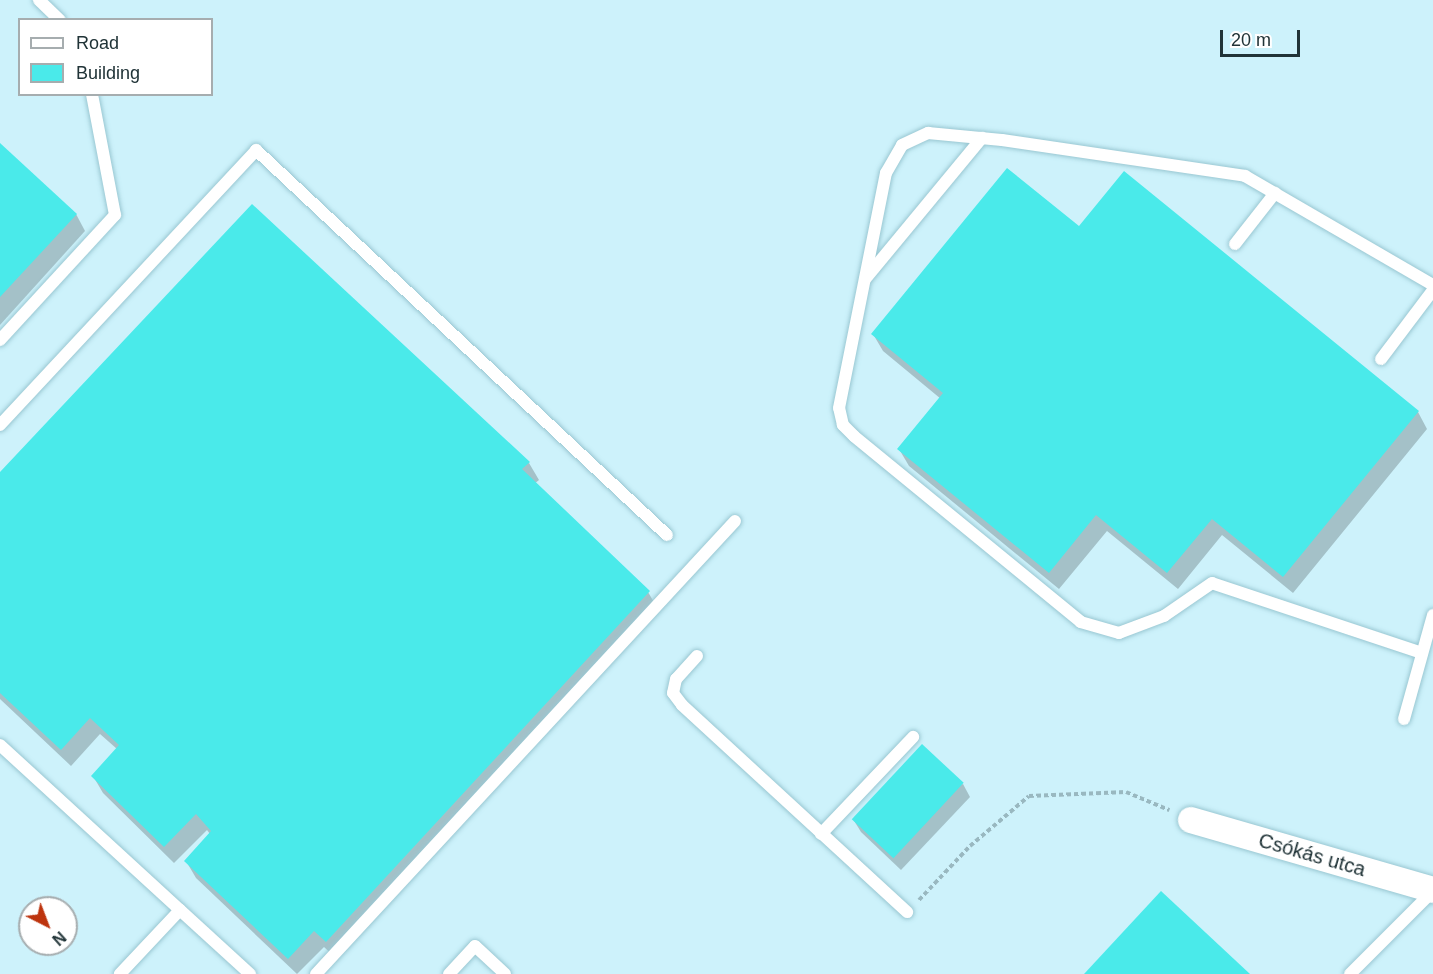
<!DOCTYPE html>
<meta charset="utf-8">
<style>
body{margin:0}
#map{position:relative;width:1433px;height:974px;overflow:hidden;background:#cdf2fb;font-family:Helvetica,sans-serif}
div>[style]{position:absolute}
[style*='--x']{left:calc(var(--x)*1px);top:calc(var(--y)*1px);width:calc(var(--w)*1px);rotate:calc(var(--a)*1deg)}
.shadow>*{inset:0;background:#0003}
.building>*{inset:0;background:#4aeaea;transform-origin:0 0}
.path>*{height:4px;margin-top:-2px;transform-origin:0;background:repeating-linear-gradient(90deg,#99b8c0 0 4.5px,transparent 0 7.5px)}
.roads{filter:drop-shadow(0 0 2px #99c7d2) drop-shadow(0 0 2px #99c7d2)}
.lane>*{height:12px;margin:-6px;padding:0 6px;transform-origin:6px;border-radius:6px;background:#fff}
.street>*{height:26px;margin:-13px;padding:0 13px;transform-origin:13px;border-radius:13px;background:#fff}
span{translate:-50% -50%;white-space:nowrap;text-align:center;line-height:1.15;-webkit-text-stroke:4.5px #fff;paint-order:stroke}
.street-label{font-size:20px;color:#203337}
.legend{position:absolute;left:18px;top:18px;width:195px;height:78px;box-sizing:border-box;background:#fff;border:2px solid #a6adaf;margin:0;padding:8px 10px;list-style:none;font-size:18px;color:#203337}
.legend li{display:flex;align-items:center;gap:12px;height:30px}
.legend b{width:30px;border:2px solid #a6adaf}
.north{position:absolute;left:18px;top:896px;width:60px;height:60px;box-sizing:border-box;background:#fff;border:2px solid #a6adaf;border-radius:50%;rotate:138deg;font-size:16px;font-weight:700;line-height:24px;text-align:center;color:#203337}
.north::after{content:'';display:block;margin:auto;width:21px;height:27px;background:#bd340e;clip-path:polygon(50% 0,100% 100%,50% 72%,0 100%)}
.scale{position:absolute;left:1220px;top:30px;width:80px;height:27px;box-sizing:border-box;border:3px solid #203337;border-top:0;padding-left:8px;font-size:18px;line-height:21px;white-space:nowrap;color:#203337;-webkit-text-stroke:4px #fff;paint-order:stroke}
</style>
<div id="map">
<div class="shadow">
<i style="clip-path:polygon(0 145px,76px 214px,85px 231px,0 325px)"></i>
<i style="clip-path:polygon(1079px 228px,1418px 412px,1427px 429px,1293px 593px,1222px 535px,1178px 589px,1107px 531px,1059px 589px,909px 466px,899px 449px,941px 399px,883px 351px,873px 334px)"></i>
<i style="clip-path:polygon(529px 463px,539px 480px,534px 484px,648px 592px,658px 609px,336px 958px,324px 947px,297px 974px,196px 878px,186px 861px,210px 834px,207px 830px,174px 863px,103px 793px,93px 776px,117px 749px,100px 734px,71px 766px,0 699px,0 474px)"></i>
<i style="clip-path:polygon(963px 784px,970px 797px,901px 870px,861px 832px,853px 819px)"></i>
</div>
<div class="building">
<i style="clip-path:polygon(0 143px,77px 214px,0 297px)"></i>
<i style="clip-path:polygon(1007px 168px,1079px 226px,1124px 171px,1419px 411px,1283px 577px,1212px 519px,1167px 573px,1096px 515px,1049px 573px,897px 449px,943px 393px,871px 334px)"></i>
<i style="clip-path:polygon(252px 204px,530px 462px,522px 469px,650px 591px,326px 942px,314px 931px,288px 959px,184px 861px,211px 831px,196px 814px,164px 847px,91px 776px,119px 745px,90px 718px,61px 750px,0 693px,0 472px)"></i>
<i style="left:922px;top:744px;width:57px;height:103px;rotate:43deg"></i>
<i style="clip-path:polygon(1161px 891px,1250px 974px,1084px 974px)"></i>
</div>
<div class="path">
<i style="--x:919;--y:900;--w:74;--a:-46.6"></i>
<i style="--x:970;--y:846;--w:77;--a:-40.3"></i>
<i style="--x:1029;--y:796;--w:97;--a:-2.4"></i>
<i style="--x:1126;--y:792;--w:47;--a:22.7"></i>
</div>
<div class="roads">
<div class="lane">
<i style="--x:39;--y:0;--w:29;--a:44"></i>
<i style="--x:1235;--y:244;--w:65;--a:-51.9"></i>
<i style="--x:866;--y:278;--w:182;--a:-50.4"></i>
<i style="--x:0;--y:340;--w:170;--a:-47.4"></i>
<i style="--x:115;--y:215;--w:123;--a:-100.8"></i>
<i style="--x:1381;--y:359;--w:86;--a:-53"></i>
<i style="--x:0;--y:425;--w:376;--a:-47"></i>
<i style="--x:256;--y:150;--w:563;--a:43.13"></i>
<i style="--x:1422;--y:653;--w:221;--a:-161.6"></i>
<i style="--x:1212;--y:583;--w:58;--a:145.5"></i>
<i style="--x:1164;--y:616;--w:48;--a:159.3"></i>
<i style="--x:1119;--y:633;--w:40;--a:-164"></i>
<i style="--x:1081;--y:622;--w:293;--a:-140.7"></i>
<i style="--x:854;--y:436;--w:16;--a:-135"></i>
<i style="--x:843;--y:425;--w:17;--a:-103"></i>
<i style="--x:839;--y:408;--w:240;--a:-78.7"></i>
<i style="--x:886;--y:173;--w:32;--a:-60"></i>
<i style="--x:902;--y:145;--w:29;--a:-25"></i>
<i style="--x:928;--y:133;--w:74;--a:5.4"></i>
<i style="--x:1002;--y:140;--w:246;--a:8.4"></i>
<i style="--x:1245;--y:176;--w:217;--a:30.1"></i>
<i style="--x:697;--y:656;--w:31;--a:132"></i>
<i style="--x:676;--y:679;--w:14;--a:102"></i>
<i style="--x:673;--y:693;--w:15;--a:53"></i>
<i style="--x:682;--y:705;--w:306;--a:42.6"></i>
<i style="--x:1404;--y:719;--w:108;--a:-74.4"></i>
<i style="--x:0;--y:745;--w:244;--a:42.5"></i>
<i style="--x:180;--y:910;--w:88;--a:133.2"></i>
<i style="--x:821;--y:834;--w:134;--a:-46.5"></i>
<i style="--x:180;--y:910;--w:95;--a:42.4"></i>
<i style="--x:316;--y:974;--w:617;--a:-47.23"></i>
<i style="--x:449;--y:974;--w:38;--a:-47"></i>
<i style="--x:475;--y:946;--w:41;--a:43"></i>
<i style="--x:1350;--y:974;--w:117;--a:-45"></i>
</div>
<div class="street">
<i style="--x:1191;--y:820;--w:252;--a:16.1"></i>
</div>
</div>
<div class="street-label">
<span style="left:1312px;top:855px;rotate:16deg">Csókás utca</span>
</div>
<ul class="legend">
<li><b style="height:8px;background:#fff"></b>Road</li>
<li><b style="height:16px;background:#4aeaea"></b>Building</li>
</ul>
<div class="north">N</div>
<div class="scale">20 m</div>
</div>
